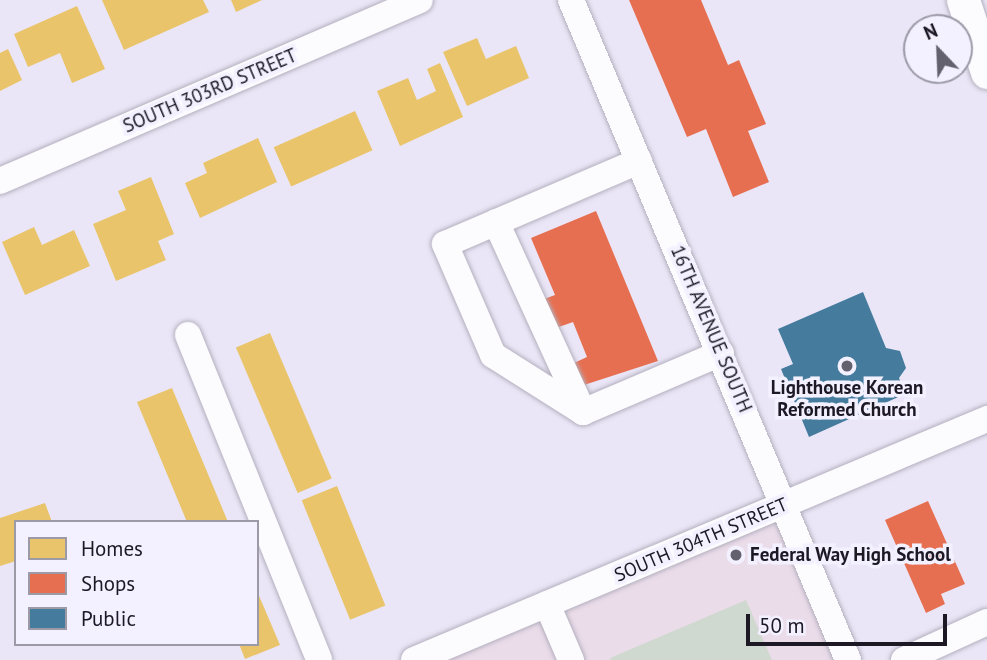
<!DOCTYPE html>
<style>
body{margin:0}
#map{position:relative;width:987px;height:660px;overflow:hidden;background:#eae6f7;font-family:"PT Sans",sans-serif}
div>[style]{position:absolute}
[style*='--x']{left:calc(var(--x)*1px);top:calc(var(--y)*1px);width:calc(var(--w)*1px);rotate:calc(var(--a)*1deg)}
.education>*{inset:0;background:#ebdcea}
.green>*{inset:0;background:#d0d9d0}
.homes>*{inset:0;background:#e9c46a;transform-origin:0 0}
.shops>*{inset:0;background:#e76f51}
.public>*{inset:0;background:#457b9d}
.roads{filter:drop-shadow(0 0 2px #b4b0be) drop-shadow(0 0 2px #b4b0be)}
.minor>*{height:26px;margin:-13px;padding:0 13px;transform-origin:13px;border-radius:13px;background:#fcfbfe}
.major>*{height:33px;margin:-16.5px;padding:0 16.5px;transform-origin:16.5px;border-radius:16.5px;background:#fcfbfe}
.dots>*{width:19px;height:19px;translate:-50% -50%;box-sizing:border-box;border:4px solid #f3f0ff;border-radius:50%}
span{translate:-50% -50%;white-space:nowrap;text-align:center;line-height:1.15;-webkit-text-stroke:7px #f3f0ff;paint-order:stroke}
.street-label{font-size:19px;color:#1c1925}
.poi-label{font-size:19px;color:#1c1925;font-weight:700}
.left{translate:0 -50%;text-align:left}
.legend{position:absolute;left:14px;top:520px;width:245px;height:126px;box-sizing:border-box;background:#f3f0ff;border:2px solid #9d9aa8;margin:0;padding:9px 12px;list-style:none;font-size:21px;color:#1c1925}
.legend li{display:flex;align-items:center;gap:14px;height:35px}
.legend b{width:35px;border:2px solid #9d9aa8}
.north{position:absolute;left:903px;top:14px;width:70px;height:70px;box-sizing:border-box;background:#f3f0ff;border:2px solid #9d9aa8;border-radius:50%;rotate:337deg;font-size:19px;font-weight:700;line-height:28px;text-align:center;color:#1c1925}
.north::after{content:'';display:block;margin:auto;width:24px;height:32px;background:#64616e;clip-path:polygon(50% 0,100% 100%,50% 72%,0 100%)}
.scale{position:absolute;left:746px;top:614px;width:201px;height:32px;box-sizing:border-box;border:4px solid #1c1925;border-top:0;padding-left:9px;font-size:21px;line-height:24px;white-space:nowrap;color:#1c1925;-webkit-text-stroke:5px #f3f0ff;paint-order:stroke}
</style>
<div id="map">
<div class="education">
<i style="clip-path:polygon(785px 505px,848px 660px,414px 660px)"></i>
</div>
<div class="green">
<i style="clip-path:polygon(746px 600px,772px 660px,611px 660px,610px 658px)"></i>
</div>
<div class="homes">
<i style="clip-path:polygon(102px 0,203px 0,209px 12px,124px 50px)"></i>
<i style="clip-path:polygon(231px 0,262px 0,236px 12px)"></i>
<i style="clip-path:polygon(77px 6px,105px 69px,72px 83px,60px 53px,28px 67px,14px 34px)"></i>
<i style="clip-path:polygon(477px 38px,486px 59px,516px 46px,529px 78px,467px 106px,443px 52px)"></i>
<i style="clip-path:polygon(8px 49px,22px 80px,0 91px,0 53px)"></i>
<i style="clip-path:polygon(440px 63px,463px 117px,400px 146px,377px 91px,408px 78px,417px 100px,436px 91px,427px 69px)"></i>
<i style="left:355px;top:111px;width:43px;height:89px;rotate:66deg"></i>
<i style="clip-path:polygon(258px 138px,277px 182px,200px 218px,185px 183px,207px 173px,203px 163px)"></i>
<i style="clip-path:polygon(151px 177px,174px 234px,158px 241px,166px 260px,116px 281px,93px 224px,126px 210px,118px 191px)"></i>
<i style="clip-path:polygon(34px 227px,42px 245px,74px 230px,90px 266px,25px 295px,2px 242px)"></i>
<i style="left:270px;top:333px;width:158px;height:37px;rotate:67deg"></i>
<i style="clip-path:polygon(172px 388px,190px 431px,228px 522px,187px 522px,137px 402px)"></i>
<i style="left:337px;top:486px;width:129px;height:38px;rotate:68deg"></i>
<i style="clip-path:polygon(45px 503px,52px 522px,16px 522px,16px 561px,0 566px,0 518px)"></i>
<i style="clip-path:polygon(257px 591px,280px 645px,245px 659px,239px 644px,257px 644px)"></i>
</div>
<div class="shops">
<i style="clip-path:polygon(629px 0,701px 0,728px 65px,739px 60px,766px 124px,748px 131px,769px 182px,733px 197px,706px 129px,687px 137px)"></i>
<i style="clip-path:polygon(596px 211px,658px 361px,584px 385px,574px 363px,587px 357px,573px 322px,556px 328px,544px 299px,555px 295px,531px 238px)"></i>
<i style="clip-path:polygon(928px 501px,965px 584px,941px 594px,945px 604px,926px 613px,885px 520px)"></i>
</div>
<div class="public">
<i style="clip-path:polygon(863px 292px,886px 348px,900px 351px,906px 368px,899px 378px,905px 394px,809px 437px,781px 369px,793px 364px,778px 329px)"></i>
</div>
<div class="roads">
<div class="minor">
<i style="--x:571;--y:0;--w:716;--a:67.23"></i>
<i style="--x:639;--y:161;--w:211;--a:156.8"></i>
<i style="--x:445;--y:244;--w:121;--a:66.6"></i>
<i style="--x:493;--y:355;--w:107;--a:32.3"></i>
<i style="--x:583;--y:412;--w:150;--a:-23.1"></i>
<i style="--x:0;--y:181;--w:457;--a:-23.3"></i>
<i style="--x:496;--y:222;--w:209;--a:65.4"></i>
<i style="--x:188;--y:335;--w:350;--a:68"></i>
<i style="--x:547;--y:604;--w:61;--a:66.8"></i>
<i style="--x:414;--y:660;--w:622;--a:-22.81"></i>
<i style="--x:904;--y:660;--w:91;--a:-24.6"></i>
</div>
<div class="major">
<i style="--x:963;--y:0;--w:76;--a:71.6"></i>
</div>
</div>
<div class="dots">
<i style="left:847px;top:366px;background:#64616e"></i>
<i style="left:736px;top:555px;background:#64616e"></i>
</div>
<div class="street-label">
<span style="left:210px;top:91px;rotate:-23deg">SOUTH 303RD STREET</span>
<span style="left:711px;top:329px;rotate:67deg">16TH AVENUE SOUTH</span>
<span style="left:701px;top:540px;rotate:-23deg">SOUTH 304TH STREET</span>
</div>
<div class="poi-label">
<span style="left:847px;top:399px">Lighthouse Korean<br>Reformed Church</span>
<span class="left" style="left:750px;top:555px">Federal Way High School</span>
</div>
<ul class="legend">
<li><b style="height:19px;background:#e9c46a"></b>Homes</li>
<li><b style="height:19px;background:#e76f51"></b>Shops</li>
<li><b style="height:19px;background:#457b9d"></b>Public</li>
</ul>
<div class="north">N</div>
<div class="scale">50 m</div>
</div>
